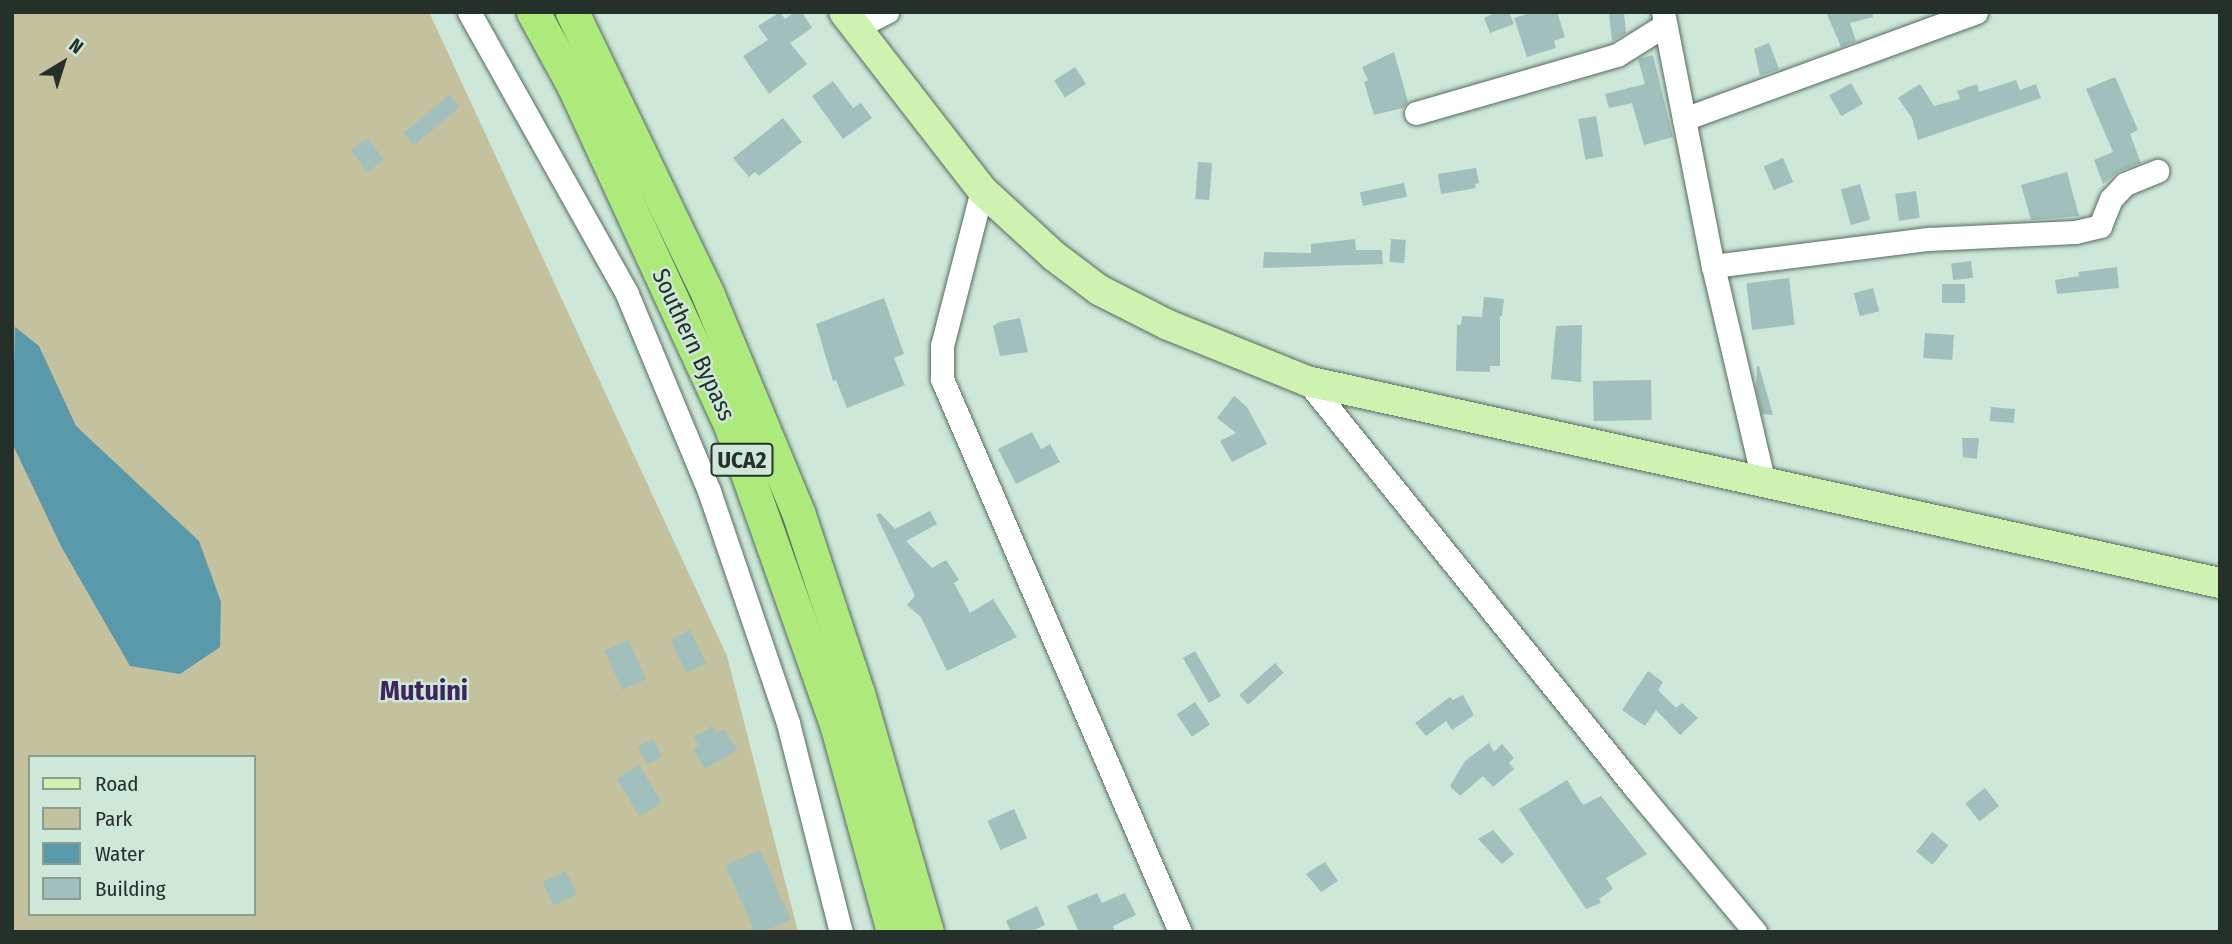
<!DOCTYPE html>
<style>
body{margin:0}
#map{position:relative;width:2232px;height:944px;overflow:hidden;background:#cde7d8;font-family:"Fira Sans Condensed",sans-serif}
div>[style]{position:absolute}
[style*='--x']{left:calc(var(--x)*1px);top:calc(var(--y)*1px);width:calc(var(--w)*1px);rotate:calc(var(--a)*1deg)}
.green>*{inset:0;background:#c4c19f}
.water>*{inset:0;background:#5a99aa}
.building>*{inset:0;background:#a1bfbc;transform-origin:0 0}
.roads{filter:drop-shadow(0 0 2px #556c5f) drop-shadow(0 0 2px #556c5f)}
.minor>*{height:23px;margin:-11.5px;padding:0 11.5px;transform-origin:11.5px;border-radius:11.5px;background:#fff}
.major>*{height:30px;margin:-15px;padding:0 15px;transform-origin:15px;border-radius:15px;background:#cef2b0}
.highway>*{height:33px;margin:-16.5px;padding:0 16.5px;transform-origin:16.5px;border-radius:16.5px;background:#ade97b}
span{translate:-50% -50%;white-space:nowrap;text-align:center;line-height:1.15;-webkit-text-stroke:5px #cde7d8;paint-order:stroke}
.shield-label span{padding:2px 5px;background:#cde7d8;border:2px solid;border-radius:5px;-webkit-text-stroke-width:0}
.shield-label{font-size:23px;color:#26302a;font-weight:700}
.street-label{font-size:24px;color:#26302a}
.quarter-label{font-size:28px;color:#40255e;font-weight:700}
.frame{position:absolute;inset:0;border:14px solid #26302a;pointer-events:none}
.legend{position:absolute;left:28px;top:755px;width:228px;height:161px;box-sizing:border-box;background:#cde7d8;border:2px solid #8a9e92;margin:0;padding:9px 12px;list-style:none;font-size:21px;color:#26302a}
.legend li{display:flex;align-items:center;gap:14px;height:35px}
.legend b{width:35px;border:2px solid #8a9e92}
.north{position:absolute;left:28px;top:28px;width:70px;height:70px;-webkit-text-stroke:5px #cde7d8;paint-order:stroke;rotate:38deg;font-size:19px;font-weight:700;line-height:28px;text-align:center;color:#26302a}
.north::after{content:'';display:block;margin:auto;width:24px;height:32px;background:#26302a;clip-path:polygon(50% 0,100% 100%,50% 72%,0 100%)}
</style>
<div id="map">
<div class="green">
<i style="clip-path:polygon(evenodd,12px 12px,429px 12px,727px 656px,798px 932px,12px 932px,12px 12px,30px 757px,254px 757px,254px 914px,30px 914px,30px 757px)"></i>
</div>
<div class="water">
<i style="clip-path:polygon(15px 327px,39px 346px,76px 426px,199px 541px,221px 602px,220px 647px,180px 674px,130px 666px,62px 548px,12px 443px)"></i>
</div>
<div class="building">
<i style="clip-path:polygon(780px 12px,785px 19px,795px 12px,802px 12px,812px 28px,790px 43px,807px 64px,769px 94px,743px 56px,768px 40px,758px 26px)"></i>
<i style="clip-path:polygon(1497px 12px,1509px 12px,1514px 24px,1490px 33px,1484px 18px)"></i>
<i style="clip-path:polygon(1533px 12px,1557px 12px,1565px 37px,1554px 41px,1556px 48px,1527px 57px,1514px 18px)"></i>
<i style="clip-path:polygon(1609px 12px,1624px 12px,1626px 33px,1612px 41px)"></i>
<i style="clip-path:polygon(1826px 12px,1872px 12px,1873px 17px,1850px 23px,1856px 41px,1841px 47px)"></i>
<i style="clip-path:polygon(1769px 43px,1779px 69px,1760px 76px,1754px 49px)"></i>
<i style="clip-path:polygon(1394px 52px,1408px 102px,1403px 108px,1374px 115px,1364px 82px,1368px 80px,1362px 67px)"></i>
<i style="clip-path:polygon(1653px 55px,1673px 137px,1644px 145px,1632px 103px,1609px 108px,1605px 94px,1645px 84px,1638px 59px)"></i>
<i style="left:1075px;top:67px;width:20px;height:25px;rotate:57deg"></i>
<i style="clip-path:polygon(2115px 77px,2138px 130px,2130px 134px,2141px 163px,2119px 171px,2103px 184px,2094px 160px,2113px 152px,2086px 89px)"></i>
<i style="clip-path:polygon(2016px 80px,2020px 90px,2036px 84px,2041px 98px,1918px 140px,1912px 118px,1898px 98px,1920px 84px,1934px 106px,1960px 99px,1957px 91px,1977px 84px,1979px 92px)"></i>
<i style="clip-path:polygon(833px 81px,853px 108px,861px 103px,872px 118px,843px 139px,812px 96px)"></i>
<i style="left:1851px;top:83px;width:24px;height:25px;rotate:60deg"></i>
<i style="left:449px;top:95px;width:16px;height:59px;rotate:50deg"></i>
<i style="left:1596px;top:116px;width:41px;height:18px;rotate:80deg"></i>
<i style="clip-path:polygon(783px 118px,802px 142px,759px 176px,755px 172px,749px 177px,733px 158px)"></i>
<i style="left:368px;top:138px;width:27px;height:21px;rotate:54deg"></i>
<i style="left:1783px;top:158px;width:26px;height:21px;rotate:67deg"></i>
<i style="left:1198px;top:162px;width:14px;height:37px;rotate:4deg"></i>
<i style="clip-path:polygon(1476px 168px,1479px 183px,1475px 184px,1476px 188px,1441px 194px,1438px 174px)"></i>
<i style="clip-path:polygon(2067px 172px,2079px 216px,2031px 220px,2021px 185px)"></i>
<i style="left:1404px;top:183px;width:14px;height:45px;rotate:78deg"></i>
<i style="left:1860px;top:184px;width:37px;height:20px;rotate:74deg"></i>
<i style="left:1916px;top:191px;width:27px;height:21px;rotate:82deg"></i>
<i style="clip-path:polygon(1355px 239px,1356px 250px,1382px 250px,1383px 264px,1263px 268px,1264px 252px,1311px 253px,1311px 244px)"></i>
<i style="left:1391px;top:239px;width:15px;height:23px;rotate:4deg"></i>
<i style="left:1971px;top:261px;width:17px;height:20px;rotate:83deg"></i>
<i style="clip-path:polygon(2117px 267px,2119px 288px,2057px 294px,2055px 280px,2079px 276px,2078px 272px)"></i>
<i style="left:1789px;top:278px;width:47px;height:43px;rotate:83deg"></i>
<i style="left:1942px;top:284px;width:23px;height:19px"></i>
<i style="left:1873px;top:288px;width:24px;height:20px;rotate:75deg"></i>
<i style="clip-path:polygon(1484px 297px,1504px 299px,1502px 316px,1500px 316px,1500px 366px,1490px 366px,1490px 372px,1456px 371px,1457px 325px,1461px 325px,1462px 316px,1482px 317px)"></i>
<i style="clip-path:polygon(884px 298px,904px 354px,894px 358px,905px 385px,847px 408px,836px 380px,833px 381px,816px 324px)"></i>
<i style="clip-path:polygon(1020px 318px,1028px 352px,1000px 356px,993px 326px,1000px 322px)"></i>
<i style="clip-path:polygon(1582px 325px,1581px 382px,1551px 379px,1556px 326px)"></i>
<i style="left:1925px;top:333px;width:29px;height:25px;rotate:4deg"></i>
<i style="clip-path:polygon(1757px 366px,1759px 366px,1773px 415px,1762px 414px,1756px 387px)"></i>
<i style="left:1651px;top:380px;width:40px;height:58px;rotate:89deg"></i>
<i style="clip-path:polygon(1234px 396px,1247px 407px,1267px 444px,1232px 462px,1220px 441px,1236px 433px,1217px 418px)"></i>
<i style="left:1991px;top:407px;width:24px;height:14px;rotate:5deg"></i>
<i style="clip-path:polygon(1032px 432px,1041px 449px,1050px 444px,1060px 462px,1016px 484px,998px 449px)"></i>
<i style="clip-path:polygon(1962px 438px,1979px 438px,1977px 459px,1963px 457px)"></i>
<i style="clip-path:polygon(930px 511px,937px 524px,906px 541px,932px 568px,946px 560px,959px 580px,954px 583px,970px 613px,993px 599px,1017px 637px,947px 671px,921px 617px,907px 605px,915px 596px,876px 515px,880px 513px,895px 529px)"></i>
<i style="left:690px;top:630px;width:37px;height:22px;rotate:64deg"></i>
<i style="left:628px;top:640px;width:43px;height:26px;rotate:65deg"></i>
<i style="left:1195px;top:651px;width:52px;height:14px;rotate:60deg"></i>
<i style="left:1275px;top:663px;width:13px;height:48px;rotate:48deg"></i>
<i style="clip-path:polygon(1648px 671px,1663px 682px,1658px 690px,1676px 708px,1682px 703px,1698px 718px,1680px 735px,1656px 710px,1645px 726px,1622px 710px)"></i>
<i style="clip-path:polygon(1463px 695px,1474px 715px,1452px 730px,1446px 721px,1426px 736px,1415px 723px,1450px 697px,1453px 700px)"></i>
<i style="left:1195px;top:702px;width:27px;height:22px;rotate:56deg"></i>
<i style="clip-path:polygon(712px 726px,717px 733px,724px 729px,737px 750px,705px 769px,693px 749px,699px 745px,694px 737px)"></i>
<i style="left:653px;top:739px;width:20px;height:17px;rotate:63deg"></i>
<i style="clip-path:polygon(1489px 743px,1494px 752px,1502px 744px,1514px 758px,1509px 763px,1514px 769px,1493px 787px,1483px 776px,1460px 796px,1450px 786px,1465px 761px)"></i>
<i style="left:639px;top:765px;width:44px;height:26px;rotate:59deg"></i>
<i style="clip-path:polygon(1567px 780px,1583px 805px,1601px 796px,1647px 854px,1606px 878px,1613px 889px,1599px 899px,1601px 903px,1586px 909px,1519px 809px)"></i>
<i style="left:1985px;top:788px;width:23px;height:25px;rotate:52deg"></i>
<i style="left:1014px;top:809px;width:32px;height:29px;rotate:66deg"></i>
<i style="clip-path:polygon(1493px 830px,1514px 854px,1502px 864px,1478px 839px)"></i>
<i style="left:1932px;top:832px;width:21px;height:25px;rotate:39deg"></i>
<i style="left:760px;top:850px;width:76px;height:38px;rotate:66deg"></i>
<i style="clip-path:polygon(1325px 862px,1338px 881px,1321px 892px,1306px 874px)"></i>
<i style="left:566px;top:871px;width:26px;height:26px;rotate:65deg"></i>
<i style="clip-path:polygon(1097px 893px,1102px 903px,1125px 893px,1136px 915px,1113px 926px,1115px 932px,1079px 932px,1067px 906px)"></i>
<i style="clip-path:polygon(1037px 906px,1045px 925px,1030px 932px,1011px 932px,1006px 921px)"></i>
</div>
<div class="roads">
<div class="minor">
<i style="--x:469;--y:12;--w:323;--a:60.7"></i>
<i style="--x:627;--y:294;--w:213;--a:67.4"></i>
<i style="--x:709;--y:491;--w:245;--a:71.2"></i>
<i style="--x:788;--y:723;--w:216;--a:75.8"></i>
<i style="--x:1663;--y:12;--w:259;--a:78.9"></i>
<i style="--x:1713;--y:266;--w:220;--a:76.8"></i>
<i style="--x:857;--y:27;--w:34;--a:-27"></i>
<i style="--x:1416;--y:113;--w:209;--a:-16.1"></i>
<i style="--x:1617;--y:55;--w:57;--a:-32"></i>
<i style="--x:1684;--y:119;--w:311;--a:-20.1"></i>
<i style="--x:982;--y:190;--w:161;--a:104.4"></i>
<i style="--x:942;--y:346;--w:33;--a:90"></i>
<i style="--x:942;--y:379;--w:602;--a:66.71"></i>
<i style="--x:1713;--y:266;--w:217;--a:-7.2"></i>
<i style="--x:1928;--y:239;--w:147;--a:-2.7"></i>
<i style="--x:2075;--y:232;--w:26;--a:-13"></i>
<i style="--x:2100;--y:226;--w:29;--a:-68"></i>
<i style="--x:2111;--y:199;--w:21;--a:-47"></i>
<i style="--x:2125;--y:184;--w:35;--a:-22"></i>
<i style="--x:1307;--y:381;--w:524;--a:51.12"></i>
<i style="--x:1636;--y:789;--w:186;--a:50.2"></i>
</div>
<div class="major">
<i style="--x:844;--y:12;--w:225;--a:52.2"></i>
<i style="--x:982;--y:190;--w:98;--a:42.5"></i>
<i style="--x:1054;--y:256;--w:56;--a:37.1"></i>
<i style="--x:1099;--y:290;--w:77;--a:26.9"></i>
<i style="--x:1168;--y:325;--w:150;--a:21.9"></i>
<i style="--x:1307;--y:381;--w:935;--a:12.48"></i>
</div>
<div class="highway">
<i style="--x:533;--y:12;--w:85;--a:61.3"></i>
<i style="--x:574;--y:87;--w:369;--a:65.2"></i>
<i style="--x:729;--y:422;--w:324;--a:70.5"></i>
<i style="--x:837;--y:727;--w:213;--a:74.7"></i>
<i style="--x:572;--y:12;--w:314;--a:64.3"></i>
<i style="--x:708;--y:295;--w:238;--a:67.5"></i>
<i style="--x:799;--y:515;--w:188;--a:71.7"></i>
<i style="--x:858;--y:693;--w:249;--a:73.9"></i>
</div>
</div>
<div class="shield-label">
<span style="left:742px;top:460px">UCA2</span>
</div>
<div class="street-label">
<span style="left:693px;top:345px;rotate:65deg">Southern Bypass</span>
</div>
<div class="quarter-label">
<span style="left:424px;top:691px">Mutuini</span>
</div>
<div class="frame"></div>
<ul class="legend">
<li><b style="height:9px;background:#cef2b0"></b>Road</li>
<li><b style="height:19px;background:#c4c19f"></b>Park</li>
<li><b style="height:19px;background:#5a99aa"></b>Water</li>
<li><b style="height:19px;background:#a1bfbc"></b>Building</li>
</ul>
<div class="north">N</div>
</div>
